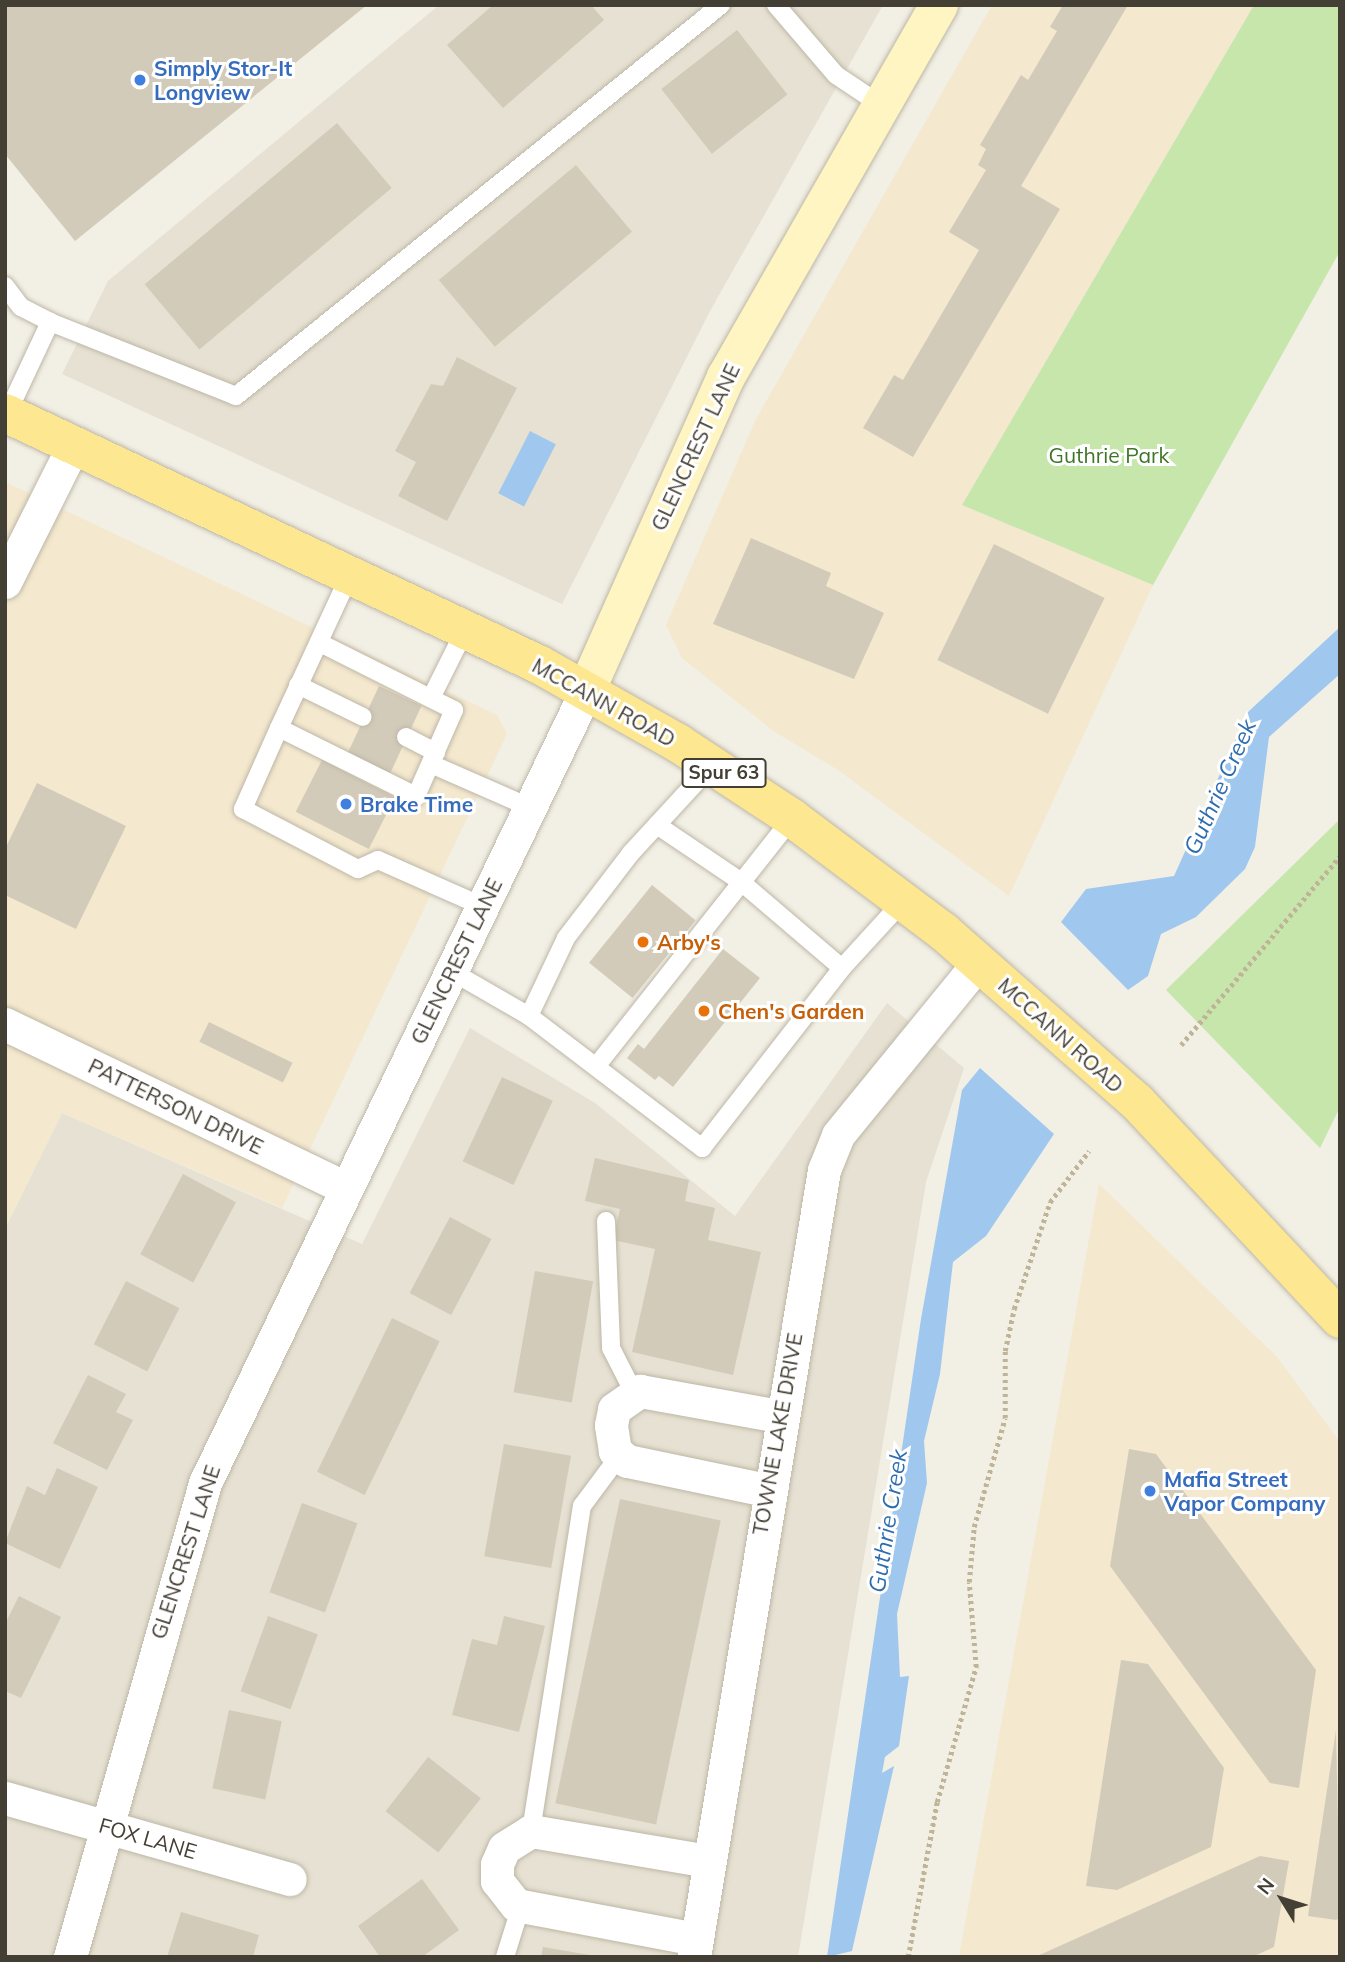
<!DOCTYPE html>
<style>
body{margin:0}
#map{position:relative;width:1345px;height:1962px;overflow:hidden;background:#f2efe4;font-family:Mulish,sans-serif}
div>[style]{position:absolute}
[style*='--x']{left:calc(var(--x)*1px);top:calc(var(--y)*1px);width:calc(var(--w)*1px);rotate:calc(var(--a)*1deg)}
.residential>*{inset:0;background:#e6e1d2}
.commercial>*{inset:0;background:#f4e8ce}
.green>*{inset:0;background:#c7e6ac}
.water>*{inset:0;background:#a0c8ef;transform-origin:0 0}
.building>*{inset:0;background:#d3cbb9;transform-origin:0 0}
.path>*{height:4.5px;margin-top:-2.25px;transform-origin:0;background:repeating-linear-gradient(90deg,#bfb498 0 3.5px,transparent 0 7px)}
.roads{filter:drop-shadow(0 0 2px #bdb7a7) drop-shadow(0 0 2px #bdb7a7)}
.lane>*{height:18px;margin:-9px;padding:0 9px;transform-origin:9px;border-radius:9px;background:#fff}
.street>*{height:33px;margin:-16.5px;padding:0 16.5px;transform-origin:16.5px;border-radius:16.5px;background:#fff}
.secondary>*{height:38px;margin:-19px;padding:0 19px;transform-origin:19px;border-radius:19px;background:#fef5c2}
.primary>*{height:38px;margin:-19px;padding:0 19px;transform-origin:19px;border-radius:19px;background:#fde891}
.dots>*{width:19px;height:19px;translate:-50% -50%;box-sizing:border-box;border:4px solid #fff;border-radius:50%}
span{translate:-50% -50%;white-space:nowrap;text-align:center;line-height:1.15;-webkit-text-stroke:6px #fff;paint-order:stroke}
.shield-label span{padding:2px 5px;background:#fff;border:2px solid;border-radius:5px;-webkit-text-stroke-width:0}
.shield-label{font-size:19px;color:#443f34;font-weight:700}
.shop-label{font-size:21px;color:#366cbe;font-weight:700}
.left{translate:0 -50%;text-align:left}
.street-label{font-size:21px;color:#443f34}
.park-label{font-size:21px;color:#3f7528}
.food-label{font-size:21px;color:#c56008;font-weight:700}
.water-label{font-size:23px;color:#2e6eae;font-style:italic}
.frame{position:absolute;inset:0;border:7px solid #443f34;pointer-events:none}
.north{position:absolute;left:1247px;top:1864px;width:70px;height:70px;-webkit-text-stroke:5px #fff;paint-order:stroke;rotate:308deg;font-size:19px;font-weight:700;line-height:28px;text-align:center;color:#443f34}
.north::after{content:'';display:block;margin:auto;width:24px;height:32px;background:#443f34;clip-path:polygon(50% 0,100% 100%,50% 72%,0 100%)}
</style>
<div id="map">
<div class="residential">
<i style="clip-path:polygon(439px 5px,883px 5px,710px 311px,562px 604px,62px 374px,108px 281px)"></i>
<i style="clip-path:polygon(887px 1003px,964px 1068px,926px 1182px,798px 1957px,5px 1957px,5px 1229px,62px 1113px,362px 1244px,470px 1028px,595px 1103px,735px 1216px)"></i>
</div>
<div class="commercial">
<i style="clip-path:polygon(992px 5px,1254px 5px,962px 505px,1153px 585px,1009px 896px,838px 770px,775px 732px,682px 658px,666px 625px,756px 419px)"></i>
<i style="clip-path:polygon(5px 482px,497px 715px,507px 734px,282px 1208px,62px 1113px,5px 1229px)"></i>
<i style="clip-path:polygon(1099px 1184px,1277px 1357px,1340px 1442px,1340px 1957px,959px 1957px)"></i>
</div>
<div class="green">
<i style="clip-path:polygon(1254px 5px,1340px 5px,1340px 251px,1153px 585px,962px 505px)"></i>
<i style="clip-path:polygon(1340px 819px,1340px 1107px,1320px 1148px,1166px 990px)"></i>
</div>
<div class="water">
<i style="left:530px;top:431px;width:29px;height:70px;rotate:27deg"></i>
<i style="clip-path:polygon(1340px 627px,1340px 674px,1269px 737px,1255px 847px,1245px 869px,1196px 917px,1161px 934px,1148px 976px,1128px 990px,1061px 922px,1086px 889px,1174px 876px,1248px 712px)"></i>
<i style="clip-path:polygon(980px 1068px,1054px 1134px,986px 1236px,953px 1262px,940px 1374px,924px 1441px,927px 1483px,897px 1614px,900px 1677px,909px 1676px,899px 1746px,885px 1757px,882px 1773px,894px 1766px,852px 1951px,827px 1957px,921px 1319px,962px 1090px)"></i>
</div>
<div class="building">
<i style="clip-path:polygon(5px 5px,367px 5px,75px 241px,5px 154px)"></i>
<i style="clip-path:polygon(493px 5px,591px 5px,604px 20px,503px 108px,447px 45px)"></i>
<i style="clip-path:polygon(1063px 5px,1128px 5px,1021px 186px,1060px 209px,913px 457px,863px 428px,894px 375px,903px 380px,979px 250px,949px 232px,986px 170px,978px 165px,986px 149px,980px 145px,1021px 75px,1028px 80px,1057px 31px,1050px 27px)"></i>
<i style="left:737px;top:30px;width:82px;height:96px;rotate:52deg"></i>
<i style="left:337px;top:123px;width:85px;height:251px;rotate:50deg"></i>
<i style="left:576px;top:165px;width:87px;height:179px;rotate:50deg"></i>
<i style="clip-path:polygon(457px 357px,517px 388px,447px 521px,398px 496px,416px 462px,395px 451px,431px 384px,443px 386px)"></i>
<i style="clip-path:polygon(751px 538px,831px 573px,826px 586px,884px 613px,854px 679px,713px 624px)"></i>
<i style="left:994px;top:544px;width:123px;height:129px;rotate:26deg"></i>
<i style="left:379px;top:686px;width:47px;height:75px;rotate:25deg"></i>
<i style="left:322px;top:760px;width:82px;height:58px;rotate:27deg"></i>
<i style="clip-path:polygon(37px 783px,126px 826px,76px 929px,5px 895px,5px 849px)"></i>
<i style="left:652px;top:885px;width:56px;height:100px;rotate:39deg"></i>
<i style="clip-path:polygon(723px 949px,760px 978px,673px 1087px,659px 1076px,655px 1080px,627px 1058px,638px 1044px,644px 1049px)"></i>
<i style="left:209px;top:1022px;width:93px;height:22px;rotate:26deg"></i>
<i style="left:502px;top:1077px;width:56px;height:93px;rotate:25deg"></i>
<i style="clip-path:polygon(595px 1158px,689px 1180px,685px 1201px,715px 1208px,708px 1240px,761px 1252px,733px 1375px,632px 1352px,655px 1249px,613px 1240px,620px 1209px,585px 1201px)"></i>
<i style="left:183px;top:1174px;width:60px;height:91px;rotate:28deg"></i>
<i style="left:450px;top:1217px;width:47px;height:86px;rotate:28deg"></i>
<i style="left:535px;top:1271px;width:59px;height:123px;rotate:10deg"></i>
<i style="left:126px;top:1281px;width:60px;height:71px;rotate:27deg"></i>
<i style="left:392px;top:1318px;width:53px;height:171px;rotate:26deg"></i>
<i style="clip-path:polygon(88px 1375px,126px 1394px,116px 1412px,133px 1420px,107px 1470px,53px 1443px)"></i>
<i style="left:504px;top:1444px;width:68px;height:114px;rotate:10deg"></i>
<i style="clip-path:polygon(1129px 1449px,1156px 1454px,1316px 1670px,1299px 1788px,1270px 1783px,1110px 1566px)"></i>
<i style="clip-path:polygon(57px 1468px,98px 1487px,60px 1569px,5px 1543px,27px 1486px,45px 1495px)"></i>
<i style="left:620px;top:1499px;width:103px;height:311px;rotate:12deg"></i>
<i style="left:302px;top:1503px;width:59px;height:95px;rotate:20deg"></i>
<i style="clip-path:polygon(19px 1596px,61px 1617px,21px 1698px,5px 1691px,5px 1624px)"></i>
<i style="left:268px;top:1616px;width:53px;height:80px;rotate:20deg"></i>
<i style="clip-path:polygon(504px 1616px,545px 1626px,519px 1732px,452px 1715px,472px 1639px,497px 1645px)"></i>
<i style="clip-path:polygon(1121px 1660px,1148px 1664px,1224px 1768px,1211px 1847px,1117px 1890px,1086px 1886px)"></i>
<i style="left:229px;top:1710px;width:54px;height:80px;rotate:12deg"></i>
<i style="clip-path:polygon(1336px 1730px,1340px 1918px,1336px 1920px,1308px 1916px)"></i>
<i style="left:428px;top:1757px;width:67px;height:69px;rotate:38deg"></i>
<i style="clip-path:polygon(1260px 1856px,1289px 1861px,1274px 1947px,1252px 1957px,1035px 1957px)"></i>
<i style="clip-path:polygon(422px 1879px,459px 1930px,422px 1957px,380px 1957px,358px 1926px)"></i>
<i style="clip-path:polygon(181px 1912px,259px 1935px,253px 1957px,167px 1957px)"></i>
<i style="clip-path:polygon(543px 1947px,590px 1955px,590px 1957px,541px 1957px)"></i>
</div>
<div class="path">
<i style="--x:1181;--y:1045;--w:247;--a:-49.9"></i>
<i style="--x:908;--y:1957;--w:158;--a:-79.4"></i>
<i style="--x:937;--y:1802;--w:141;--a:-73.9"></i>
<i style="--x:976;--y:1667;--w:85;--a:-94.7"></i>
<i style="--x:969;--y:1582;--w:55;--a:-84.8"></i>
<i style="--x:974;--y:1527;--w:113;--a:-74.1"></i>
<i style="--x:1005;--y:1418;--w:67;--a:-90"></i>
<i style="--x:1005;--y:1351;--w:43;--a:-77.9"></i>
<i style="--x:1014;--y:1309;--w:113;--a:-71.4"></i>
<i style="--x:1050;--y:1202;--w:64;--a:-52.6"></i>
</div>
<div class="roads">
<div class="lane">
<i style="--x:776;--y:5;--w:92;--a:49.4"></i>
<i style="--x:836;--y:75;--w:54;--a:33.7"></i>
<i style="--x:5;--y:286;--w:26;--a:53"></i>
<i style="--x:21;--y:307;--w:33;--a:27"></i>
<i style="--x:50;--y:322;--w:200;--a:21.7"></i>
<i style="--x:236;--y:396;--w:623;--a:-38.88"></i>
<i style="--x:7;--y:414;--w:102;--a:-64.9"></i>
<i style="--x:320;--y:643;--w:150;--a:26.6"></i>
<i style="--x:454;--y:710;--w:94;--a:113.8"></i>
<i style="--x:416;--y:796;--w:153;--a:-153.6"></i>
<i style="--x:279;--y:728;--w:172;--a:-65.2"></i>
<i style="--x:298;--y:685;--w:72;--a:26.2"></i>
<i style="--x:431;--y:698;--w:78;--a:-63.4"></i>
<i style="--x:279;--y:728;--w:89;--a:114"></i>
<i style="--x:243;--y:809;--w:130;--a:27.6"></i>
<i style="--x:358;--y:869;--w:22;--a:-24"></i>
<i style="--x:378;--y:860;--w:114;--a:23.9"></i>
<i style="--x:406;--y:737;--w:34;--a:27"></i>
<i style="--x:431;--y:764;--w:107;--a:23.7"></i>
<i style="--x:657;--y:825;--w:100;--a:34"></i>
<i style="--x:740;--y:881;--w:134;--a:40.5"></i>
<i style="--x:842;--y:968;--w:92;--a:-47.6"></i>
<i style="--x:451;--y:971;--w:90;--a:30"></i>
<i style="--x:529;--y:1016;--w:86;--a:-64.6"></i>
<i style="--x:566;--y:938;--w:107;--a:-52.6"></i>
<i style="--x:631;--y:853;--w:120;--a:-47.4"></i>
<i style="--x:529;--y:1016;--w:218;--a:37.3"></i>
<i style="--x:702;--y:1148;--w:228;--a:-52.1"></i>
<i style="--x:598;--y:1064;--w:313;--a:-51.7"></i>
<i style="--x:606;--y:1221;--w:127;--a:87.7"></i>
<i style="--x:611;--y:1348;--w:51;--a:62.9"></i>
<i style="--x:531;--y:1831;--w:329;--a:-81.1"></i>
<i style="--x:582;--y:1506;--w:64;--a:-53.3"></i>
<i style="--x:505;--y:1957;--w:53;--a:-72.6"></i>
</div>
<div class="street">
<i style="--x:5;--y:582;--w:154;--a:-63.4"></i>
<i style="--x:5;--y:1024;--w:378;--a:25.7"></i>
<i style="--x:766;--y:1490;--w:142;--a:-168.2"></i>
<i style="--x:627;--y:1461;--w:16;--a:-140"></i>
<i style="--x:615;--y:1451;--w:26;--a:-99"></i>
<i style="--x:611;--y:1425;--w:16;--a:-79"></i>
<i style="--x:614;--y:1409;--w:32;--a:-35"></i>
<i style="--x:640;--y:1391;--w:141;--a:10.2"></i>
<i style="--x:5;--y:1798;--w:296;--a:15.9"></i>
<i style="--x:696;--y:1939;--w:183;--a:-169.3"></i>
<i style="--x:516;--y:1905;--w:31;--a:-128"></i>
<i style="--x:497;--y:1881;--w:17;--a:-90"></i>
<i style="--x:497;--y:1864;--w:17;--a:-66"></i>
<i style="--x:504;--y:1848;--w:32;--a:-32"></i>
<i style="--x:531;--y:1831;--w:181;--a:9.6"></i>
<i style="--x:70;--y:1957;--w:493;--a:-74.1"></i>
<i style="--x:205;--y:1483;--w:881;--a:-64.31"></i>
<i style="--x:694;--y:1957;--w:798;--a:-80.62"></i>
<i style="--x:824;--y:1170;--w:38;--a:-68"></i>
<i style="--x:838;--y:1135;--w:223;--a:-50.8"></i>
</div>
<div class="secondary">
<i style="--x:587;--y:689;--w:342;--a:-66"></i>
<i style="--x:726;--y:377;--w:429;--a:-60.2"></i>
</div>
<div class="primary">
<i style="--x:5;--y:413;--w:591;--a:25.22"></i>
<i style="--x:540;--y:665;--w:159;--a:29.5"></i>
<i style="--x:678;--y:743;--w:136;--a:33.3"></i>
<i style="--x:792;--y:818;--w:190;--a:36.9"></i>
<i style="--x:944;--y:932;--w:257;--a:41.4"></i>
<i style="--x:1137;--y:1102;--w:297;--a:46.9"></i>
</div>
</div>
<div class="dots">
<i style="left:140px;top:80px;background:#3f7fe0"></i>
<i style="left:346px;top:804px;background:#3f7fe0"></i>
<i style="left:643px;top:942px;background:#e8710a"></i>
<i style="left:704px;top:1011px;background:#e8710a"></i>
<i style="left:1150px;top:1491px;background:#3f7fe0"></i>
</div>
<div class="shield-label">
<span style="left:724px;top:773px">Spur 63</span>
</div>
<div class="shop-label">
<span class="left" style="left:154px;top:80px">Simply Stor-It<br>Longview</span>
<span class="left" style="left:360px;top:804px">Brake Time</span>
<span class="left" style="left:1164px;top:1491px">Mafia Street<br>Vapor Company</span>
</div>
<div class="street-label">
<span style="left:695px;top:447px;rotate:-65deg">GLENCREST LANE</span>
<span style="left:604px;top:702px;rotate:29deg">MCCANN ROAD</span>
<span style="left:456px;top:961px;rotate:-64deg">GLENCREST LANE</span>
<span style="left:1061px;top:1035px;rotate:42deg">MCCANN ROAD</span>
<span style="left:176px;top:1106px;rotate:26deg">PATTERSON DRIVE</span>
<span style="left:777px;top:1434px;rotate:-80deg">TOWNE LAKE DRIVE</span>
<span style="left:185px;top:1552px;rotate:-72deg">GLENCREST LANE</span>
<span style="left:148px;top:1838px;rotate:16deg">FOX LANE</span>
</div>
<div class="park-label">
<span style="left:1109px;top:455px">Guthrie Park</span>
</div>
<div class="food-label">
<span class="left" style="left:657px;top:942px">Arby's</span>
<span class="left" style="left:718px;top:1011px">Chen's Garden</span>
</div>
<div class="water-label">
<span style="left:1220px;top:787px;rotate:-66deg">Guthrie Creek</span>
<span style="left:888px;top:1521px;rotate:-81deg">Guthrie Creek</span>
</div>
<div class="frame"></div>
<div class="north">N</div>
</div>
